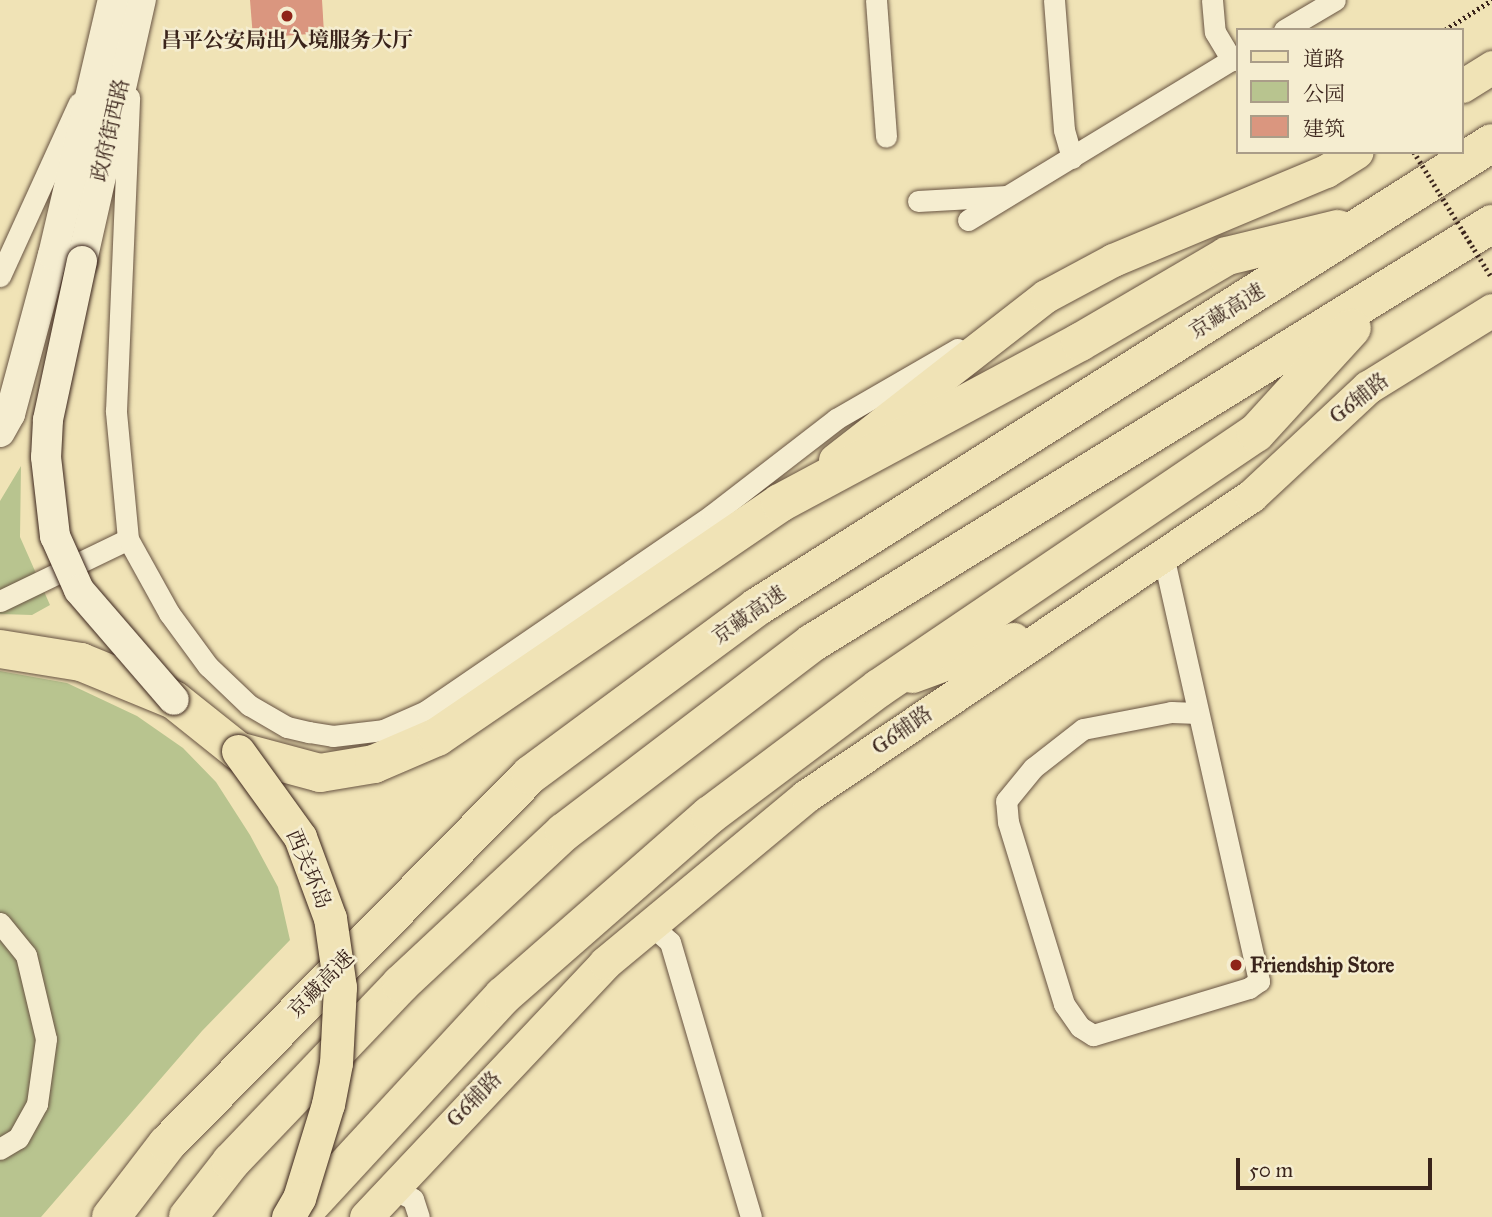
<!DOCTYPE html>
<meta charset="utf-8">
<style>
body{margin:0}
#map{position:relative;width:1492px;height:1217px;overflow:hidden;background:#f0e3b6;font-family:"IM FELL Great Primer","Noto Serif SC",serif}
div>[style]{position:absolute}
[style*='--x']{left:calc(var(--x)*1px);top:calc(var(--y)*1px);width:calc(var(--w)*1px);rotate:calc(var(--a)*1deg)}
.green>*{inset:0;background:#b8c48f}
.building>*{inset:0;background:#da967f}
.path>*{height:4.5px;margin-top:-2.25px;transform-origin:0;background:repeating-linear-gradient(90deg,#3a241b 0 2px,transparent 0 5.5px)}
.roads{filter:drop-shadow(0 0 2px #685442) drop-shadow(0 0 2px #685442)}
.street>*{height:21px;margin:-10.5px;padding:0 10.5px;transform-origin:10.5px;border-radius:10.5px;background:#f5edd0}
.secondary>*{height:30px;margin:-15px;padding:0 15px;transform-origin:15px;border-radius:15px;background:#f5edd0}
.primary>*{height:33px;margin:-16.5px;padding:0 16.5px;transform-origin:16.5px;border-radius:16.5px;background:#f0e3b6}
.highway>*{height:38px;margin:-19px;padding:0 19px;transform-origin:19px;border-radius:19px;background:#f0e3b6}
.path-bridge>*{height:4.5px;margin-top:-2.25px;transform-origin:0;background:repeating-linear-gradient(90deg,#3a241b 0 2px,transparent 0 5.5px)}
.bridges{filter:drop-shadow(0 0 2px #3a241b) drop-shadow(0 0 2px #3a241b)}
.secondary-bridge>*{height:30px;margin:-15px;padding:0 15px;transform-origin:15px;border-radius:15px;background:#f5edd0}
.primary-bridge>*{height:33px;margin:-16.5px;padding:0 16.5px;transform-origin:16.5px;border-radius:16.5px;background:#f0e3b6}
.dots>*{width:19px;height:19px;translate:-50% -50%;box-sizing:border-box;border:4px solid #f5edd0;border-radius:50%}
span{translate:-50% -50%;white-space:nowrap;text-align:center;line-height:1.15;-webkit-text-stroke:5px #f5edd0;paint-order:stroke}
.poi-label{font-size:21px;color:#3a241b;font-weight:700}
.left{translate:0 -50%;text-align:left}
.street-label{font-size:21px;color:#3a241b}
.legend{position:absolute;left:1236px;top:28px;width:228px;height:126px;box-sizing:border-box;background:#f5edd0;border:2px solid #aa9d88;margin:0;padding:9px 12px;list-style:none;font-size:21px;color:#3a241b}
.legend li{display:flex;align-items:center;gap:14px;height:35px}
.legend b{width:35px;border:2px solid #aa9d88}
.scale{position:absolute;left:1236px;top:1158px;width:196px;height:32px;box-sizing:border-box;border:4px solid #3a241b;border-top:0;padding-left:9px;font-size:21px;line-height:24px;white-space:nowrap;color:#3a241b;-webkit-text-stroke:5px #f5edd0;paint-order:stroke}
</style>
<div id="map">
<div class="green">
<i style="clip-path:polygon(21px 466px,20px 537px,50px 605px,32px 615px,0 614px,0 501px)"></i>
<i style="clip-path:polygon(0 671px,67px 683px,137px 716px,183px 748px,216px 782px,250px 835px,278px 887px,290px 940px,202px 1031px,41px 1217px,0 1217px)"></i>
</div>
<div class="building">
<i style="clip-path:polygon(250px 0,322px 0,324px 33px,253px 38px)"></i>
</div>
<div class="path">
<i style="--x:1445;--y:30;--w:56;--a:-32.6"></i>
</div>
<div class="roads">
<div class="street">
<i style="--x:876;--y:0;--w:137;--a:85.8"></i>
<i style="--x:1054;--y:0;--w:130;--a:85.6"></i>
<i style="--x:1064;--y:130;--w:29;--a:74"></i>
<i style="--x:1212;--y:0;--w:32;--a:85"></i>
<i style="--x:1215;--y:32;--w:33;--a:59"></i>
<i style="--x:1284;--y:30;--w:59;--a:-30.5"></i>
<i style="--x:918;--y:201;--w:89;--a:-3.2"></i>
<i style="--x:968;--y:220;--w:316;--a:-31.3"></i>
<i style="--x:0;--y:276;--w:190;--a:-65.5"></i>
<i style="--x:128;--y:539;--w:85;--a:61"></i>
<i style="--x:169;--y:613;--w:66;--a:53.7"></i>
<i style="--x:208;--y:666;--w:57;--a:43.6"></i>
<i style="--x:249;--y:705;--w:44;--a:30.1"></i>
<i style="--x:287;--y:727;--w:23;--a:13"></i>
<i style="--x:309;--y:732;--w:24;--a:9"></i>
<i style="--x:333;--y:736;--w:50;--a:-6.8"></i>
<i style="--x:383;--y:730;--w:47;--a:-23.8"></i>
<i style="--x:426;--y:711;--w:347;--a:-34.4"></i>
<i style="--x:712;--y:515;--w:157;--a:-37.7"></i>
<i style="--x:836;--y:419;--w:140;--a:-30"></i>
<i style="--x:1163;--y:555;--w:437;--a:77.3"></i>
<i style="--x:1259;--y:981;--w:12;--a:145"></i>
<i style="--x:1249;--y:988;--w:163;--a:163.2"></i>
<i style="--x:1093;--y:1035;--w:15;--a:-148"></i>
<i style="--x:1080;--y:1027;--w:28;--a:-125"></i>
<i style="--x:1064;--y:1004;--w:190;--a:-107.1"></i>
<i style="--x:1008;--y:822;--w:21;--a:-95"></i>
<i style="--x:1006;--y:801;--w:43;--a:-50.7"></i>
<i style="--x:1033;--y:768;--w:63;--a:-38"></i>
<i style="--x:1083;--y:729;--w:90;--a:-10.9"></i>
<i style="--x:1171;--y:712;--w:27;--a:2"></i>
<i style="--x:0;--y:601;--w:142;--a:-25.8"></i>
<i style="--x:128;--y:539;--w:129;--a:-95.4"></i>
<i style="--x:116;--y:411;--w:314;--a:-87.6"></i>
<i style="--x:0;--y:923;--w:41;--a:50.9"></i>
<i style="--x:26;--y:955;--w:86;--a:76.6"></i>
<i style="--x:46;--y:1039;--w:66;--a:97.9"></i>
<i style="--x:37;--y:1104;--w:39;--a:119"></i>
<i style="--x:18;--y:1138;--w:21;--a:149"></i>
<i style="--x:652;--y:926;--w:24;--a:42"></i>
<i style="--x:670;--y:942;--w:287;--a:73.6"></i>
<i style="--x:392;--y:1189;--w:23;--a:25"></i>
<i style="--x:413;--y:1199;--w:19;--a:72"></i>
</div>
<div class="secondary">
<i style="--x:82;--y:261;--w:268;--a:-77.3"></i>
<i style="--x:0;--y:432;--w:21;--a:-61"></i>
<i style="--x:10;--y:414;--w:165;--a:-74.9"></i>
<i style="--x:53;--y:255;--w:262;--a:-76.8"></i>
</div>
<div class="primary">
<i style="--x:1462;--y:86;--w:36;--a:-32"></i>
<i style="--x:835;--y:460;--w:267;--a:-37.9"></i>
<i style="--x:1046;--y:296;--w:76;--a:-28.2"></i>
<i style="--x:1113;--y:260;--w:231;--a:-22.7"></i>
<i style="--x:1326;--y:171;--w:36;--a:-32"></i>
<i style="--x:912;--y:676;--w:108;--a:-20.1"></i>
<i style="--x:366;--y:1217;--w:349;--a:-46.7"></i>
<i style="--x:605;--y:963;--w:261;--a:-39.7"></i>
<i style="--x:806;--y:796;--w:537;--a:-33.99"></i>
<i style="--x:1251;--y:496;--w:160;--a:-43"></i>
<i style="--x:1368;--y:387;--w:146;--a:-31.8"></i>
</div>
<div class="highway">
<i style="--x:0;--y:649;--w:82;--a:9.1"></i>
<i style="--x:81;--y:662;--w:100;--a:22.2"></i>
<i style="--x:174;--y:700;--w:82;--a:38.6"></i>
<i style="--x:238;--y:751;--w:85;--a:15"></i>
<i style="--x:320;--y:773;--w:55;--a:-9.5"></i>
<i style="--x:374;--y:764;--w:69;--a:-23.2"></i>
<i style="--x:437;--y:737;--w:415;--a:-34.3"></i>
<i style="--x:780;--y:503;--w:340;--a:-28.2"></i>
<i style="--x:1080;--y:342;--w:170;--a:-30.3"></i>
<i style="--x:1227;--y:256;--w:114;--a:-13.7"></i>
<i style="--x:111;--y:1217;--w:92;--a:-52.5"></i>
<i style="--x:167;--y:1144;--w:518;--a:-45.47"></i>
<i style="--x:530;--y:775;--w:282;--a:-36.5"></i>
<i style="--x:757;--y:607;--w:869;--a:-32.26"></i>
<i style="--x:188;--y:1217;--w:70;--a:-52"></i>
<i style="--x:231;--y:1162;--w:246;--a:-46.3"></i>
<i style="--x:401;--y:984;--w:223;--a:-43"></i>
<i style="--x:564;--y:832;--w:312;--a:-37.3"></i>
<i style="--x:812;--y:643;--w:799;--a:-31.64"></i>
<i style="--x:299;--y:1217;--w:301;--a:-47.3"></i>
<i style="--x:503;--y:996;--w:275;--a:-41.2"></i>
<i style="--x:710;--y:815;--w:211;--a:-36.9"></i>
<i style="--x:879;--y:688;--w:455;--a:-34.1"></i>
<i style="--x:1256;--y:433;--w:142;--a:-47.6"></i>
</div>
</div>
<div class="path-bridge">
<i style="--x:1414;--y:152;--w:148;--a:58.2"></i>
</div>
<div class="bridges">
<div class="secondary-bridge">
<i style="--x:82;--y:261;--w:163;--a:102.1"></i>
<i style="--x:48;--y:420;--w:37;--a:93"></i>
<i style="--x:46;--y:457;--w:80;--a:83.5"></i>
<i style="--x:55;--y:536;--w:59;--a:66"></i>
<i style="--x:79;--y:590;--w:145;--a:49.2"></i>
</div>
<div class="primary-bridge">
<i style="--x:238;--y:751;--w:106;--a:54.2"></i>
<i style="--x:300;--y:837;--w:86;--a:69.7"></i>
<i style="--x:330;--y:918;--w:70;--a:81.8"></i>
<i style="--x:340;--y:987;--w:76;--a:93"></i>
<i style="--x:336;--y:1063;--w:42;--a:101"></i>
<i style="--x:328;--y:1104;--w:98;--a:107.1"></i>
<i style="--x:299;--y:1198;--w:22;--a:120"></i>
</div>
</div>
<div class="dots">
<i style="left:287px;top:16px;background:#8f2418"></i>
<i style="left:1236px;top:965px;background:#8f2418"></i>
</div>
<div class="poi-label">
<span style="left:287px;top:40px">昌平公安局出入境服务大厅</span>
<span class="left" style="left:1250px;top:965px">Friendship Store</span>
</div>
<div class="street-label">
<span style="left:110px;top:130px;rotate:-77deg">政府街西路</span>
<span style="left:1227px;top:311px;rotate:-32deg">京藏高速</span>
<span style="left:1359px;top:398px;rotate:-38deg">G6辅路</span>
<span style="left:749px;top:615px;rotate:-35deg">京藏高速</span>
<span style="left:902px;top:730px;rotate:-35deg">G6辅路</span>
<span style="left:309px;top:869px;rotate:67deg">西关环岛</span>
<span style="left:321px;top:984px;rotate:-46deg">京藏高速</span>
<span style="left:474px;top:1099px;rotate:-46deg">G6辅路</span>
</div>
<ul class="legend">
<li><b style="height:9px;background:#f0e3b6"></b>道路</li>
<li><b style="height:19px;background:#b8c48f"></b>公园</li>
<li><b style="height:19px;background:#da967f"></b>建筑</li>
</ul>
<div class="scale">50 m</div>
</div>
